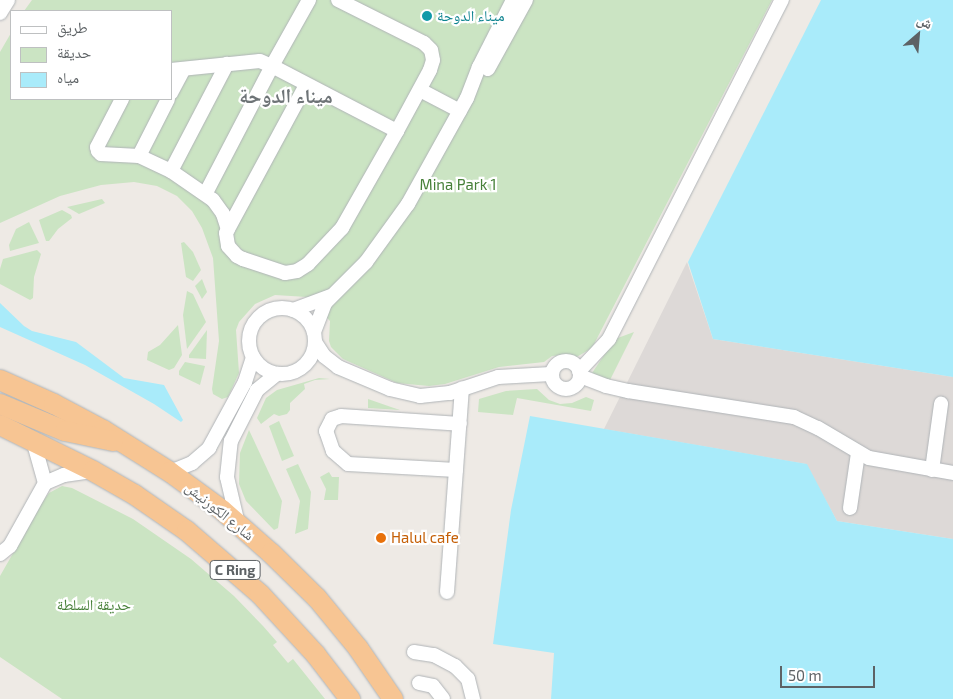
<!DOCTYPE html>
<meta charset="utf-8">
<style>
body{margin:0}
#map{position:relative;width:953px;height:699px;overflow:hidden;background:#eeeae5;font-family:"Exo 2","Noto Naskh Arabic",sans-serif}
div>[style]{position:absolute}
[style*='--x']{left:calc(var(--x)*1px);top:calc(var(--y)*1px);width:calc(var(--w)*1px);rotate:calc(var(--a)*1deg)}
.industrial>*{inset:0;background:#ddd9d7}
.green>*{inset:0;background:#cbe4c3}
.water>*{inset:0;background:#a9ebfa}
.roads{filter:drop-shadow(0 0 1px #b0b4b7) drop-shadow(0 0 1px #b0b4b7)}
.minor>*{height:14px;margin:-7px;padding:0 7px;transform-origin:7px;border-radius:7px;background:#fff}
.minor>.ring{margin:-7px;padding:0;box-sizing:content-box;background:none;border:14px solid #fff;border-radius:50%}
.highway>*{height:20px;margin:-10px;padding:0 10px;transform-origin:10px;border-radius:10px;background:#f7c593}
.dots>*{width:14px;height:14px;translate:-50% -50%;box-sizing:border-box;border:2px solid #fff;border-radius:50%}
span{translate:-50% -50%;white-space:nowrap;text-align:center;line-height:1.15;-webkit-text-stroke:4.5px #fff;paint-order:stroke}
.shield-label span{padding:1px 4px;background:#fff;border:1px solid;border-radius:4px;-webkit-text-stroke-width:0}
.shield-label{font-size:14px;color:#5d6265;font-weight:700}
.culture-label{font-size:15px;color:#0d838f}
.left{translate:0 -50%;text-align:left}
.park-label{font-size:15px;color:#478039}
.street-label{font-size:15px;color:#5d6265}
.food-label{font-size:15px;color:#c56008}
.district-label{font-size:20px;color:#6e7477;font-weight:700}
.legend{position:absolute;left:10px;top:10px;width:162px;height:90px;box-sizing:border-box;background:#fff;border:1px solid #bec0c1;margin:0;padding:6px 9px;list-style:none;font-size:15px;color:#5d6265}
.legend li{display:flex;align-items:center;gap:10px;height:25px}
.legend b{width:25px;border:1px solid #bec0c1}
.north{position:absolute;left:893px;top:10px;width:50px;height:50px;-webkit-text-stroke:4px #fff;paint-order:stroke;rotate:27deg;font-size:14px;font-weight:700;line-height:20px;text-align:center;color:#5d6265}
.north::after{content:'';display:block;margin:auto;width:18px;height:22px;background:#5d6265;clip-path:polygon(50% 0,100% 100%,50% 72%,0 100%)}
.scale{position:absolute;left:780px;top:666px;width:95px;height:22px;box-sizing:border-box;border:2px solid #5d6265;border-top:0;padding-left:6px;font-size:15px;line-height:18px;white-space:nowrap;color:#5d6265;-webkit-text-stroke:4px #fff;paint-order:stroke}
</style>
<div id="map">
<div class="industrial">
<i style="clip-path:polygon(687px 262px,713px 339px,953px 377px,953px 539px,837px 521px,806px 464px,604px 429px)"></i>
</div>
<div class="green">
<i style="clip-path:polygon(32px 0,772px 0,592px 348px,575px 358px,565px 355px,552px 356px,544px 362px,499px 367px,445px 384px,429px 386px,397px 383px,343px 359px,331px 347px,329px 341px,330px 321px,307px 297px,275px 295px,255px 304px,239px 322px,236px 330px,239px 373px,228px 397px,222px 399px,213px 394px,212px 389px,219px 341px,213px 258px,202px 228px,192px 211px,177px 196px,157px 186px,134px 182px,101px 185px,60px 196px,0 223px,0 52px,11px 33px,11px 99px,171px 99px,171px 11px,24px 11px)"></i>
<i style="clip-path:polygon(102px 199px,105px 203px,79px 214px,67px 207px)"></i>
<i style="clip-path:polygon(62px 210px,71px 215px,72px 218px,58px 229px,49px 241px,46px 241px,39px 220px)"></i>
<i style="clip-path:polygon(29px 222px,39px 243px,10px 251px,9px 245px,16px 229px)"></i>
<i style="clip-path:polygon(184px 242px,193px 252px,201px 270px,193px 281px,186px 277px,181px 243px)"></i>
<i style="clip-path:polygon(37px 250px,41px 254px,34px 277px,33px 298px,30px 300px,0 284px,0 269px,3px 259px)"></i>
<i style="clip-path:polygon(202px 279px,207px 292px,202px 299px,195px 286px)"></i>
<i style="clip-path:polygon(187px 291px,193px 294px,206px 322px,187px 349px,183px 315px)"></i>
<i style="clip-path:polygon(178px 325px,182px 355px,174px 368px,169px 370px,147px 360px,148px 352px,160px 345px)"></i>
<i style="clip-path:polygon(207px 330px,206px 359px,189px 358px,189px 355px)"></i>
<i style="clip-path:polygon(634px 332px,609px 382px,592px 373px,615px 339px)"></i>
<i style="clip-path:polygon(185px 362px,205px 366px,200px 385px,179px 375px,179px 371px)"></i>
<i style="clip-path:polygon(319px 378px,330px 379px,315px 380px,304px 384px,305px 389px,290px 403px,290px 410px,287px 414px,279px 416px,274px 414px,261px 424px,257px 418px,266px 398px,277px 390px)"></i>
<i style="clip-path:polygon(537px 389px,549px 400px,560px 404px,572px 403px,586px 397px,594px 400px,591px 411px,517px 398px,513px 415px,478px 412px,479px 399px,506px 391px)"></i>
<i style="clip-path:polygon(368px 399px,391px 407px,400px 410px,368px 408px)"></i>
<i style="clip-path:polygon(279px 421px,294px 456px,282px 461px,269px 426px)"></i>
<i style="clip-path:polygon(249px 430px,282px 501px,278px 528px,274px 530px,246px 501px,239px 484px,240px 453px)"></i>
<i style="clip-path:polygon(298px 464px,311px 492px,308px 529px,295px 534px,300px 501px,286px 469px)"></i>
<i style="clip-path:polygon(329px 472px,332px 477px,339px 477px,338px 500px,324px 500px,326px 489px,320px 477px)"></i>
<i style="clip-path:polygon(62px 486px,72px 488px,133px 519px,191px 559px,234px 596px,263px 626px,277px 642px,273px 645px,288px 663px,293px 659px,325px 699px,62px 699px,0 657px,0 576px,43px 501px,49px 493px)"></i>
</div>
<div class="water">
<i style="clip-path:polygon(821px 0,953px 0,953px 377px,713px 339px,688px 262px)"></i>
<i style="clip-path:polygon(0 303px,24px 326px,32px 331px,76px 342px,124px 378px,164px 385px,183px 420px,181px 422px,154px 404px,85px 365px,0 327px)"></i>
<i style="clip-path:polygon(530px 416px,807px 464px,837px 521px,953px 539px,953px 699px,551px 699px,554px 653px,493px 644px,511px 510px)"></i>
</div>
<div class="roads">
<div class="minor">
<i style="--x:309;--y:0;--w:76;--a:119.3"></i>
<i style="--x:272;--y:66;--w:141;--a:27.5"></i>
<i style="--x:397;--y:131;--w:69;--a:-61.6"></i>
<i style="--x:430;--y:70;--w:10;--a:-73"></i>
<i style="--x:433;--y:60;--w:10;--a:-101"></i>
<i style="--x:431;--y:50;--w:10;--a:-135"></i>
<i style="--x:424;--y:43;--w:96;--a:-153.4"></i>
<i style="--x:0;--y:13;--w:15;--a:-58"></i>
<i style="--x:488;--y:69;--w:79;--a:-61.2"></i>
<i style="--x:171;--y:70;--w:89;--a:-5.8"></i>
<i style="--x:260;--y:61;--w:13;--a:23"></i>
<i style="--x:272;--y:66;--w:143;--a:117.5"></i>
<i style="--x:306;--y:85;--w:168;--a:118.4"></i>
<i style="--x:226;--y:233;--w:13;--a:81"></i>
<i style="--x:228;--y:246;--w:13;--a:48"></i>
<i style="--x:237;--y:256;--w:7;--a:27"></i>
<i style="--x:243;--y:259;--w:44;--a:18.4"></i>
<i style="--x:285;--y:273;--w:12;--a:-9"></i>
<i style="--x:297;--y:271;--w:13;--a:-32"></i>
<i style="--x:308;--y:264;--w:50;--a:-46.6"></i>
<i style="--x:342;--y:228;--w:112;--a:-60.4"></i>
<i style="--x:420;--y:90;--w:45;--a:27.7"></i>
<i style="--x:171;--y:93;--w:27;--a:-62"></i>
<i style="--x:122;--y:99;--w:54;--a:117.5"></i>
<i style="--x:97;--y:147;--w:4;--a:76"></i>
<i style="--x:98;--y:151;--w:4;--a:45"></i>
<i style="--x:101;--y:154;--w:38;--a:3"></i>
<i style="--x:139;--y:156;--w:35;--a:25"></i>
<i style="--x:171;--y:171;--w:51;--a:34.6"></i>
<i style="--x:213;--y:200;--w:17;--a:54"></i>
<i style="--x:223;--y:214;--w:16;--a:72"></i>
<i style="--x:139;--y:156;--w:64;--a:-63"></i>
<i style="--x:171;--y:171;--w:121;--a:-62.4"></i>
<i class="ring" style="left:249px;top:308px;width:52px;height:52px"></i>
<i style="--x:293;--y:310;--w:40;--a:-20.2"></i>
<i style="--x:314;--y:332;--w:31;--a:-69"></i>
<i style="--x:325;--y:303;--w:58;--a:-45"></i>
<i style="--x:366;--y:262;--w:72;--a:-54.1"></i>
<i style="--x:408;--y:204;--w:121;--a:-60.9"></i>
<i style="--x:467;--y:98;--w:33;--a:-69"></i>
<i style="--x:479;--y:67;--w:75;--a:-63.1"></i>
<i style="--x:315;--y:342;--w:17;--a:57"></i>
<i style="--x:324;--y:356;--w:18;--a:38"></i>
<i style="--x:338;--y:367;--w:56;--a:22.9"></i>
<i style="--x:390;--y:389;--w:31;--a:13"></i>
<i style="--x:420;--y:396;--w:30;--a:-6"></i>
<i style="--x:450;--y:393;--w:51;--a:-18.4"></i>
<i style="--x:498;--y:377;--w:53;--a:-3.2"></i>
<i class="ring" style="left:552px;top:361px;width:14px;height:14px"></i>
<i style="--x:579;--y:371;--w:44;--a:-46.8"></i>
<i style="--x:609;--y:339;--w:381;--a:-63"></i>
<i style="--x:580;--y:376;--w:28;--a:21"></i>
<i style="--x:606;--y:386;--w:23;--a:13"></i>
<i style="--x:628;--y:391;--w:168;--a:8.9"></i>
<i style="--x:794;--y:417;--w:26;--a:25"></i>
<i style="--x:818;--y:428;--w:59;--a:30.5"></i>
<i style="--x:869;--y:458;--w:85;--a:10.1"></i>
<i style="--x:33;--y:440;--w:45;--a:74.4"></i>
<i style="--x:456;--y:470;--w:108;--a:-176.8"></i>
<i style="--x:348;--y:464;--w:20;--a:-139"></i>
<i style="--x:333;--y:451;--w:21;--a:-109"></i>
<i style="--x:326;--y:431;--w:13;--a:-63"></i>
<i style="--x:332;--y:419;--w:9;--a:-18"></i>
<i style="--x:341;--y:416;--w:119;--a:3.8"></i>
<i style="--x:932;--y:470;--w:67;--a:-82.2"></i>
<i style="--x:170;--y:472;--w:24;--a:-22"></i>
<i style="--x:192;--y:463;--w:23;--a:-41"></i>
<i style="--x:209;--y:448;--w:75;--a:-61.4"></i>
<i style="--x:245;--y:382;--w:26;--a:-72"></i>
<i style="--x:850;--y:508;--w:56;--a:-81.7"></i>
<i style="--x:238;--y:524;--w:48;--a:-103.2"></i>
<i style="--x:227;--y:477;--w:36;--a:-84"></i>
<i style="--x:231;--y:441;--w:57;--a:-63"></i>
<i style="--x:257;--y:390;--w:26;--a:-39"></i>
<i style="--x:0;--y:554;--w:13;--a:-39"></i>
<i style="--x:10;--y:546;--w:72;--a:-60.9"></i>
<i style="--x:45;--y:483;--w:21;--a:-23"></i>
<i style="--x:64;--y:475;--w:28;--a:-8"></i>
<i style="--x:447;--y:592;--w:204;--a:-85.8"></i>
<i style="--x:414;--y:652;--w:20;--a:9"></i>
<i style="--x:434;--y:655;--w:24;--a:28"></i>
<i style="--x:455;--y:666;--w:18;--a:45"></i>
<i style="--x:468;--y:679;--w:21;--a:76"></i>
<i style="--x:419;--y:683;--w:14;--a:12"></i>
<i style="--x:433;--y:686;--w:16;--a:52"></i>
</div>
<div class="highway">
<i style="--x:0;--y:380;--w:59;--a:24"></i>
<i style="--x:54;--y:404;--w:55;--a:28"></i>
<i style="--x:103;--y:430;--w:79;--a:32.1"></i>
<i style="--x:170;--y:472;--w:64;--a:36.2"></i>
<i style="--x:222;--y:510;--w:65;--a:41.3"></i>
<i style="--x:271;--y:553;--w:64;--a:44.4"></i>
<i style="--x:317;--y:598;--w:65;--a:50.6"></i>
<i style="--x:358;--y:648;--w:62;--a:55.5"></i>
<i style="--x:0;--y:404;--w:70;--a:22.6"></i>
<i style="--x:65;--y:431;--w:49;--a:11.8"></i>
<i style="--x:0;--y:425;--w:104;--a:26.3"></i>
<i style="--x:93;--y:471;--w:48;--a:29.7"></i>
<i style="--x:135;--y:495;--w:63;--a:34.7"></i>
<i style="--x:187;--y:531;--w:96;--a:40.8"></i>
<i style="--x:260;--y:594;--w:83;--a:47.4"></i>
<i style="--x:316;--y:655;--w:56;--a:52.3"></i>
</div>
</div>
<div class="dots">
<i style="left:427px;top:16px;background:#0f9aa8"></i>
<i style="left:381px;top:538px;background:#e8710a"></i>
</div>
<div class="shield-label">
<span style="left:235px;top:570px">C Ring</span>
</div>
<div class="culture-label">
<span class="left" style="left:437px;top:16px">ميناء الدوحة</span>
</div>
<div class="park-label">
<span style="left:458px;top:185px">Mina Park 1</span>
<span style="left:94px;top:605px">حديقة السلطة</span>
</div>
<div class="street-label">
<span style="left:220px;top:511px;rotate:39deg">شارع الكورنيش</span>
</div>
<div class="food-label">
<span class="left" style="left:391px;top:538px">Halul cafe</span>
</div>
<div class="district-label">
<span style="left:286px;top:95px">ميناء الدوحة</span>
</div>
<ul class="legend">
<li><b style="height:6px;background:#fff"></b>طريق</li>
<li><b style="height:14px;background:#cbe4c3"></b>حديقة</li>
<li><b style="height:14px;background:#a9ebfa"></b>مياه</li>
</ul>
<div class="north">ش</div>
<div class="scale">50 m</div>
</div>
